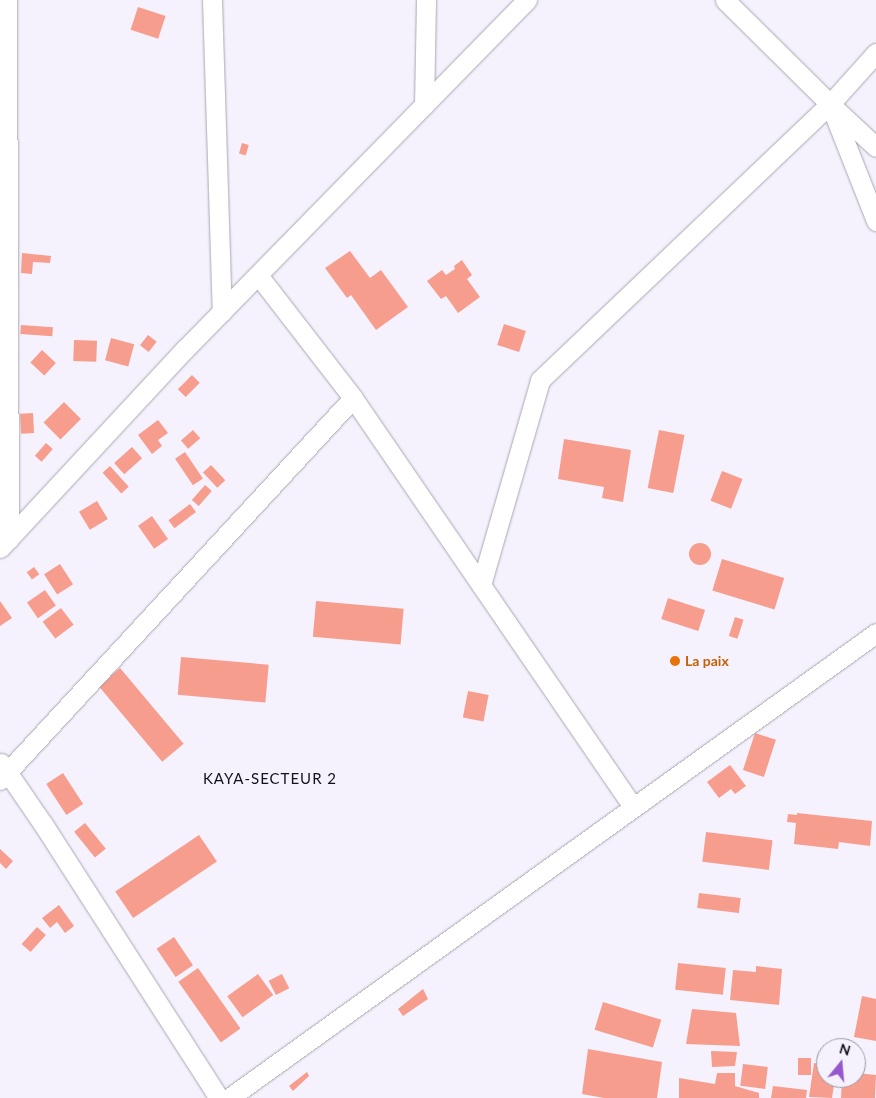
<!DOCTYPE html>
<style>
body{margin:0}
#map{position:relative;width:876px;height:1098px;overflow:hidden;background:#f5f2fd;font-family:Lato,sans-serif}
div>[style]{position:absolute}
[style*='--x']{left:calc(var(--x)*1px);top:calc(var(--y)*1px);width:calc(var(--w)*1px);rotate:calc(var(--a)*1deg)}
.building>*{inset:0;background:#f79d8d;transform-origin:0 0}
.round{border-radius:50%}
.roads{filter:drop-shadow(0 0 1px #aaa6b3) drop-shadow(0 0 1px #aaa6b3)}
.minor>*{height:19px;margin:-9.5px;padding:0 9.5px;transform-origin:9.5px;border-radius:9.5px;background:#fff}
.dots>*{width:14px;height:14px;translate:-50% -50%;box-sizing:border-box;border:2px solid #f5f2fd;border-radius:50%}
span{translate:-50% -50%;white-space:nowrap;text-align:center;line-height:1.15;-webkit-text-stroke:4px #f5f2fd;paint-order:stroke}
.food-label{font-size:14px;color:#c56008;font-weight:700}
.left{translate:0 -50%;text-align:left}
.neighbourhood-label{font-size:15px;color:#131217;letter-spacing:1px}
.north{position:absolute;left:816px;top:1038px;width:50px;height:50px;box-sizing:border-box;background:#f5f2fd;border:1px solid #9b98a1;border-radius:50%;rotate:17deg;font-size:14px;font-weight:700;line-height:20px;text-align:center;color:#131217}
.north::after{content:'';display:block;margin:auto;width:18px;height:22px;background:#9658cf;clip-path:polygon(50% 0,100% 100%,50% 72%,0 100%)}
</style>
<div id="map">
<div class="building">
<i style="left:138px;top:7px;width:29px;height:24px;rotate:18deg"></i>
<i style="left:242px;top:143px;width:7px;height:11px;rotate:16deg"></i>
<i style="clip-path:polygon(350px 251px,370px 278px,381px 270px,408px 307px,376px 330px,351px 295px,347px 298px,325px 268px)"></i>
<i style="clip-path:polygon(22px 253px,51px 256px,50px 263px,33px 262px,32px 274px,21px 273px)"></i>
<i style="clip-path:polygon(462px 260px,472px 275px,467px 279px,480px 297px,458px 313px,446px 296px,441px 299px,427px 281px,442px 270px,446px 275px,455px 269px,454px 266px)"></i>
<i style="left:504px;top:324px;width:23px;height:22px;rotate:18deg"></i>
<i style="left:21px;top:325px;width:32px;height:9px;rotate:4deg"></i>
<i style="left:148px;top:335px;width:11px;height:13px;rotate:38deg"></i>
<i style="left:111px;top:338px;width:24px;height:23px;rotate:15deg"></i>
<i style="left:74px;top:340px;width:23px;height:21px;rotate:2deg"></i>
<i style="left:42px;top:350px;width:19px;height:17px;rotate:43deg"></i>
<i style="left:192px;top:375px;width:11px;height:20px;rotate:45deg"></i>
<i style="left:64px;top:402px;width:24px;height:29px;rotate:45deg"></i>
<i style="left:33px;top:413px;width:20px;height:13px;rotate:87deg"></i>
<i style="clip-path:polygon(158px 420px,168px 433px,158px 440px,162px 446px,152px 454px,138px 435px)"></i>
<i style="left:193px;top:430px;width:11px;height:16px;rotate:49deg"></i>
<i style="left:659px;top:430px;width:26px;height:59px;rotate:11deg"></i>
<i style="clip-path:polygon(564px 439px,631px 450px,623px 502px,602px 498px,604px 487px,558px 479px)"></i>
<i style="left:46px;top:443px;width:9px;height:17px;rotate:41deg"></i>
<i style="left:132px;top:447px;width:15px;height:24px;rotate:48deg"></i>
<i style="left:185px;top:452px;width:32px;height:12px;rotate:56deg"></i>
<i style="left:211px;top:465px;width:21px;height:11px;rotate:47deg"></i>
<i style="left:110px;top:466px;width:28px;height:10px;rotate:48deg"></i>
<i style="left:722px;top:471px;width:22px;height:32px;rotate:21deg"></i>
<i style="left:205px;top:485px;width:9px;height:20px;rotate:41deg"></i>
<i style="left:97px;top:501px;width:21px;height:21px;rotate:59deg"></i>
<i style="left:190px;top:504px;width:10px;height:27px;rotate:53deg"></i>
<i style="left:152px;top:516px;width:28px;height:17px;rotate:55deg"></i>
<i class="round" style="left:689px;top:543px;width:22px;height:22px"></i>
<i style="left:722px;top:559px;width:65px;height:33px;rotate:17deg"></i>
<i style="left:60px;top:564px;width:24px;height:19px;rotate:57deg"></i>
<i style="left:34px;top:567px;width:9px;height:9px;rotate:54deg"></i>
<i style="left:45px;top:590px;width:19px;height:22px;rotate:55deg"></i>
<i style="left:668px;top:598px;width:39px;height:22px;rotate:18deg"></i>
<i style="clip-path:polygon(0 601px,12px 618px,0 626px)"></i>
<i style="left:316px;top:601px;width:88px;height:36px;rotate:5deg"></i>
<i style="left:61px;top:608px;width:21px;height:23px;rotate:53deg"></i>
<i style="left:735px;top:617px;width:9px;height:20px;rotate:18deg"></i>
<i style="left:181px;top:657px;width:88px;height:38px;rotate:5deg"></i>
<i style="left:120px;top:668px;width:99px;height:28px;rotate:50deg"></i>
<i style="left:468px;top:691px;width:21px;height:27px;rotate:11deg"></i>
<i style="left:755px;top:733px;width:22px;height:39px;rotate:18deg"></i>
<i style="clip-path:polygon(730px 765px,746px 786px,735px 794px,731px 789px,719px 798px,707px 782px)"></i>
<i style="left:63px;top:773px;width:37px;height:20px;rotate:57deg"></i>
<i style="clip-path:polygon(797px 813px,872px 821px,870px 846px,839px 842px,838px 849px,794px 844px,796px 823px,787px 822px,788px 814px,797px 815px)"></i>
<i style="left:85px;top:823px;width:33px;height:14px;rotate:51deg"></i>
<i style="left:706px;top:832px;width:67px;height:30px;rotate:7deg"></i>
<i style="left:199px;top:835px;width:32px;height:101px;rotate:56deg"></i>
<i style="clip-path:polygon(0 849px,13px 861px,6px 869px,0 863px)"></i>
<i style="left:699px;top:893px;width:42px;height:15px;rotate:7deg"></i>
<i style="clip-path:polygon(59px 905px,74px 926px,65px 933px,57px 922px,50px 928px,42px 918px)"></i>
<i style="left:37px;top:927px;width:12px;height:23px;rotate:42deg"></i>
<i style="left:174px;top:937px;width:34px;height:21px;rotate:56deg"></i>
<i style="left:678px;top:963px;width:48px;height:27px;rotate:6deg"></i>
<i style="clip-path:polygon(756px 966px,782px 969px,779px 1005px,730px 1000px,733px 970px,756px 972px)"></i>
<i style="left:198px;top:968px;width:74px;height:24px;rotate:55deg"></i>
<i style="left:258px;top:974px;width:26px;height:38px;rotate:54deg"></i>
<i style="left:282px;top:974px;width:16px;height:15px;rotate:63deg"></i>
<i style="clip-path:polygon(423px 989px,428px 999px,403px 1016px,398px 1009px)"></i>
<i style="clip-path:polygon(862px 996px,876px 999px,876px 1041px,854px 1037px)"></i>
<i style="left:603px;top:1002px;width:61px;height:29px;rotate:17deg"></i>
<i style="clip-path:polygon(692px 1009px,736px 1013px,740px 1046px,686px 1044px)"></i>
<i style="clip-path:polygon(588px 1049px,662px 1062px,657px 1098px,604px 1098px,582px 1094px)"></i>
<i style="clip-path:polygon(711px 1051px,737px 1052px,735px 1066px,712px 1067px)"></i>
<i style="left:798px;top:1058px;width:13px;height:17px"></i>
<i style="clip-path:polygon(814px 1063px,826px 1065px,826px 1078px,835px 1078px,832px 1098px,809px 1097px)"></i>
<i style="left:743px;top:1064px;width:25px;height:22px;rotate:7deg"></i>
<i style="clip-path:polygon(307px 1072px,309px 1076px,293px 1091px,289px 1086px)"></i>
<i style="clip-path:polygon(717px 1073px,735px 1073px,735px 1086px,759px 1093px,759px 1098px,679px 1098px,679px 1078px,715px 1084px)"></i>
<i style="clip-path:polygon(856px 1073px,876px 1075px,875px 1098px,841px 1098px,842px 1078px,856px 1078px)"></i>
<i style="clip-path:polygon(773px 1086px,807px 1090px,806px 1098px,771px 1098px)"></i>
</div>
<div class="roads">
<div class="minor">
<i style="--x:7;--y:0;--w:539;--a:89.79"></i>
<i style="--x:212;--y:0;--w:312;--a:88.2"></i>
<i style="--x:830;--y:104;--w:126;--a:68.5"></i>
<i style="--x:830;--y:104;--w:69;--a:-48"></i>
<i style="--x:424;--y:105;--w:105;--a:-88.9"></i>
<i style="--x:834;--y:108;--w:57;--a:42.9"></i>
<i style="--x:258;--y:275;--w:155;--a:52.3"></i>
<i style="--x:353;--y:398;--w:496;--a:55.6"></i>
<i style="--x:0;--y:548;--w:272;--a:-47.1"></i>
<i style="--x:185;--y:349;--w:489;--a:-45.6"></i>
<i style="--x:481;--y:585;--w:213;--a:-73.9"></i>
<i style="--x:540;--y:380;--w:400;--a:-43.6"></i>
<i style="--x:830;--y:104;--w:148;--a:-135.3"></i>
<i style="--x:1;--y:763;--w:74;--a:55.5"></i>
<i style="--x:43;--y:824;--w:326;--a:57.3"></i>
<i style="--x:0;--y:780;--w:520;--a:-47.26"></i>
<i style="--x:229;--y:1098;--w:797;--a:-35.7"></i>
</div>
</div>
<div class="dots">
<i style="left:675px;top:661px;background:#e8710a"></i>
</div>
<div class="food-label">
<span class="left" style="left:685px;top:661px">La paix</span>
</div>
<div class="neighbourhood-label">
<span style="left:270px;top:779px">KAYA-SECTEUR 2</span>
</div>
<div class="north">N</div>
</div>
